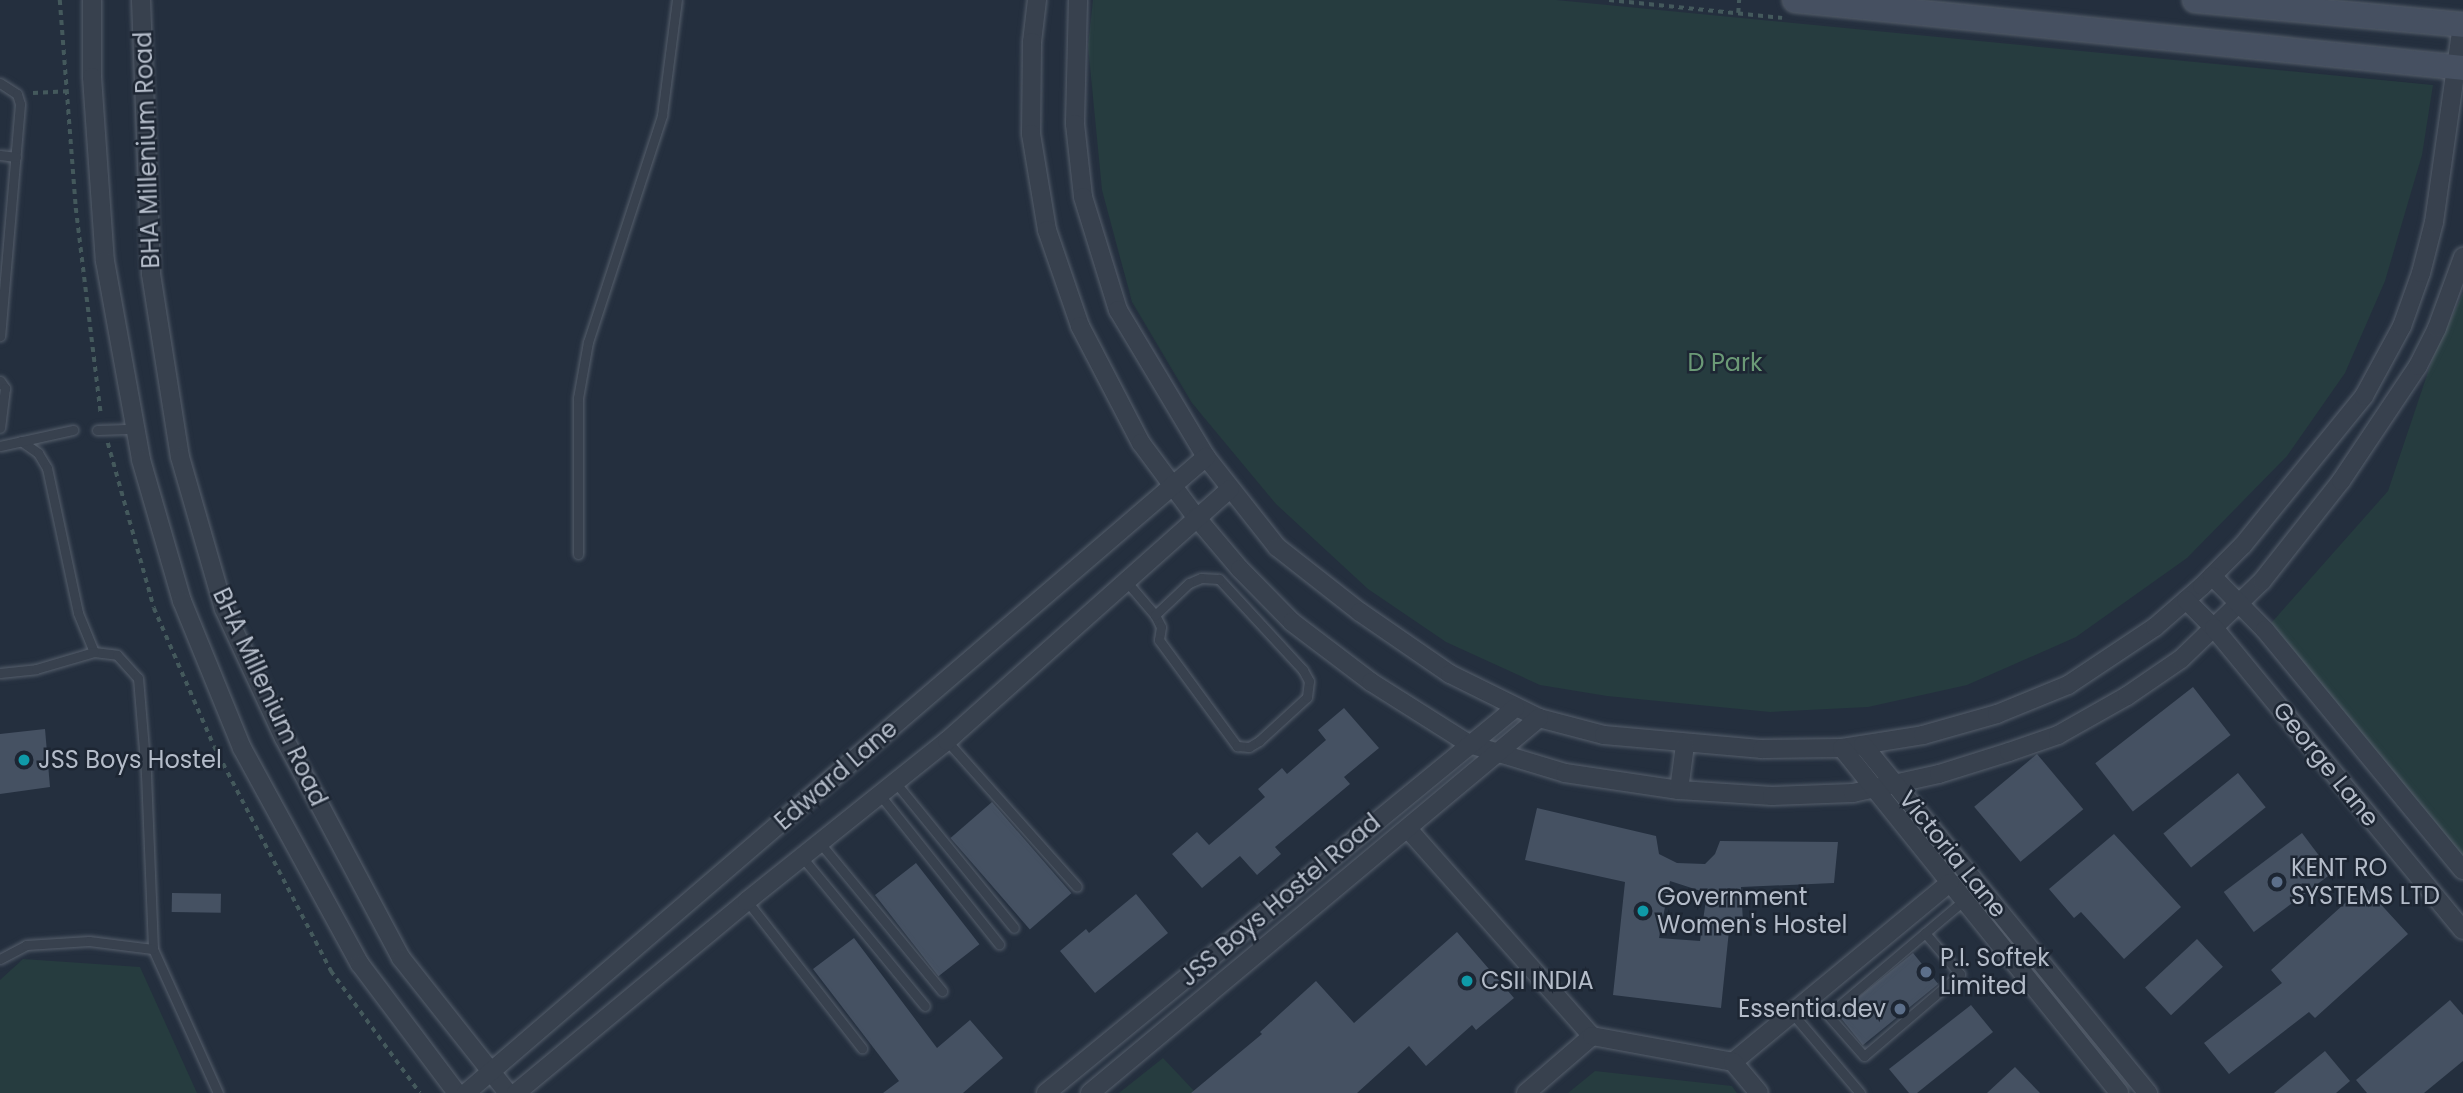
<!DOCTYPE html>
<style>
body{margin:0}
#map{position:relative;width:2463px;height:1093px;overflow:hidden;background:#242f3e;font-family:Poppins,sans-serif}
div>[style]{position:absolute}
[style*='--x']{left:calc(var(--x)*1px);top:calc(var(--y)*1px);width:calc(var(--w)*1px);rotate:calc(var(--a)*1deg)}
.green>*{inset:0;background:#263c3f}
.building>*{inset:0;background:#455162;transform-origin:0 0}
.path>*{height:3.5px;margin-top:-1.75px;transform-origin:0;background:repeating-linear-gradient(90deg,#44595c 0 5px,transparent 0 10px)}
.roads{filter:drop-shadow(0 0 2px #565f6c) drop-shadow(0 0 2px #565f6c)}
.lane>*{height:9px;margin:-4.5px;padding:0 4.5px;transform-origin:4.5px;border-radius:4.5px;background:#38414e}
.street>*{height:18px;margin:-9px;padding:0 9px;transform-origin:9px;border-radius:9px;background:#38414e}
.secondary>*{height:24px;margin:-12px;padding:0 12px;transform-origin:12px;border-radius:12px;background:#465061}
.dots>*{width:19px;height:19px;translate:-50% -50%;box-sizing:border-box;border:4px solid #1d2633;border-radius:50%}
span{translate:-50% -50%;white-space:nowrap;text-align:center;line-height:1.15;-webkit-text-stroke:5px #1d2633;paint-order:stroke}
.street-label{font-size:24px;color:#b4bcc9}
.park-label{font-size:24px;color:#6b9a76}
.poi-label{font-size:24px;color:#b4bcc9}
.left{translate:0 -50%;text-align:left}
.right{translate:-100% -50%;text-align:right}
</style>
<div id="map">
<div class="green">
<i style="clip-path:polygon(1093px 0,1556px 0,2433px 85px,2422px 155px,2385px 281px,2345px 373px,2287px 456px,2187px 558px,2076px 637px,1967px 685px,1868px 707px,1770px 712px,1607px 696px,1540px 685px,1446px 642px,1368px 589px,1276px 504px,1192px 403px,1132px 302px,1102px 190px,1088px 46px)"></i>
<i style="clip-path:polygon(2463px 293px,2463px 870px,2265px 630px,2388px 491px,2433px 357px)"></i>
<i style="clip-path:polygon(23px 959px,140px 967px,197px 1093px,0 1093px,0 980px)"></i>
<i style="clip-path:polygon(1163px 1058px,1196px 1093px,1119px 1093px)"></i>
<i style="clip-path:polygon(1595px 1071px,1732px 1086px,1737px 1093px,1568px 1093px)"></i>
</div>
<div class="building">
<i style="left:2193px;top:687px;width:61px;height:124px;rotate:52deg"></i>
<i style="clip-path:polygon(1344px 708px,1379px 748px,1344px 777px,1350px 784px,1275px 847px,1281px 854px,1257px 875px,1240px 856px,1202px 888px,1172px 854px,1197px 832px,1209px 845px,1265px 797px,1258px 789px,1282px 768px,1287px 774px,1326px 740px,1318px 730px)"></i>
<i style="clip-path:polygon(45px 729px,50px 787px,0 794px,0 734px)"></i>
<i style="left:2037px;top:754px;width:72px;height:82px;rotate:50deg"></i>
<i style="left:2238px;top:773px;width:44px;height:96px;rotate:51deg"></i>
<i style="left:992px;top:802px;width:121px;height:55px;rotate:49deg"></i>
<i style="clip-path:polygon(evenodd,1537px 808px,1656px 836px,1659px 854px,1677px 863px,1705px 864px,1715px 854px,1720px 841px,1838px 842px,1834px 883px,1741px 887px,1743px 922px,1730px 921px,1721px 1008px,1613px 995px,1625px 882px,1525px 860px,1537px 808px,1670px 881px,1707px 893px,1700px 941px,1659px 938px,1670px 881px)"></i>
<i style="left:2302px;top:833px;width:50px;height:98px;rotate:53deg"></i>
<i style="clip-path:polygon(2114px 834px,2181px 907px,2124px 959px,2081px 912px,2074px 918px,2049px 889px)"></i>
<i style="left:916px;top:863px;width:103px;height:52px;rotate:52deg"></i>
<i style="clip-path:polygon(2364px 886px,2408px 934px,2315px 1018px,2309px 1012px,2229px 1074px,2204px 1043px,2282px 983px,2271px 970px)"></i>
<i style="left:172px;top:893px;width:49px;height:19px;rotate:1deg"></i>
<i style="clip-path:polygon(1136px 894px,1168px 933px,1095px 993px,1060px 951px,1086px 929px,1089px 933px)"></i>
<i style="clip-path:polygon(1457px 932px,1514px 998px,1476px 1030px,1472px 1025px,1426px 1066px,1409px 1046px,1357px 1093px,1191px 1093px,1262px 1034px,1260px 1032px,1316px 981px,1354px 1023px)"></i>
<i style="clip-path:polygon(854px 938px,937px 1048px,970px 1020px,1003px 1058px,963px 1093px,883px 1093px,899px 1081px,813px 969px)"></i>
<i style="left:2197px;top:939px;width:38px;height:71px;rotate:47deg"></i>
<i style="left:1913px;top:953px;width:40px;height:97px;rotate:51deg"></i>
<i style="clip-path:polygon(2450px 1000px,2463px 1015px,2463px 1061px,2424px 1093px,2367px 1093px,2356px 1080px)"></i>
<i style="clip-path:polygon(1971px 1005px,1993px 1032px,1917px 1093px,1909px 1093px,1889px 1069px)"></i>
<i style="clip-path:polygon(2325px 1051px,2350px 1081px,2336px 1093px,2274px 1093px)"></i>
<i style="clip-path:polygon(2015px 1067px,2040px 1093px,1987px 1093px)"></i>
</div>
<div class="path">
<i style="--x:60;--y:0;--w:209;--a:85.6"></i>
<i style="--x:76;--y:208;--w:209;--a:83.1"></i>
<i style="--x:1609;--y:0;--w:174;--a:5.9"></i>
<i style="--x:1738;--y:13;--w:13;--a:-86"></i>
<i style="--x:33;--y:93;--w:34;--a:-3"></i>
<i style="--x:108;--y:443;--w:171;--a:74.4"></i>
<i style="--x:154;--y:608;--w:150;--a:66.5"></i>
<i style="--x:214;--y:746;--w:254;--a:62.5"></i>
<i style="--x:331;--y:971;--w:151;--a:53.9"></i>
</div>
<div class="roads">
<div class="lane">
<i style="--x:0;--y:83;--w:20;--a:33"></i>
<i style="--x:17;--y:94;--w:10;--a:73"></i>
<i style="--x:20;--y:104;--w:233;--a:94.9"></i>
<i style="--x:0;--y:155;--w:16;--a:7"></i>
<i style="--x:0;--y:381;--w:9;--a:54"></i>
<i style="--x:5;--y:388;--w:40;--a:97.1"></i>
<i style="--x:97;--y:430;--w:38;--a:-2"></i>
<i style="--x:21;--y:441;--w:21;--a:35"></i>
<i style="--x:38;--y:453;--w:17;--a:59"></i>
<i style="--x:47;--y:468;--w:148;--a:77.9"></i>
<i style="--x:78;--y:613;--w:42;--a:67.7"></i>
<i style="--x:94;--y:652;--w:23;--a:7"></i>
<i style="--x:117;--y:655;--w:31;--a:48"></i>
<i style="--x:138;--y:678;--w:96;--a:85.2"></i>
<i style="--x:146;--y:774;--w:175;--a:87.7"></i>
<i style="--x:153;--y:949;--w:158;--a:65.7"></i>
<i style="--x:0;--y:446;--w:75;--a:-12.4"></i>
<i style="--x:578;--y:554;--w:156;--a:-90"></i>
<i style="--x:578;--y:398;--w:57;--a:-79.9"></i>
<i style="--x:588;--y:342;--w:239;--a:-71.9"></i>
<i style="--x:662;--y:115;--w:116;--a:-82.6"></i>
<i style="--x:1126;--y:581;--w:45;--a:49.5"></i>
<i style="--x:1155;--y:615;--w:13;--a:63"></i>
<i style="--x:1161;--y:627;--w:13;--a:99"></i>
<i style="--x:1159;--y:640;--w:132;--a:53.7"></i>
<i style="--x:1237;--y:746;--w:12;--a:5"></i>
<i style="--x:1249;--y:747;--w:12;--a:-31"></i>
<i style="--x:1259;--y:741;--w:65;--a:-42.5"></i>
<i style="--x:1307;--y:697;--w:16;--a:-83"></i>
<i style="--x:1309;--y:681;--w:13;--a:-119"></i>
<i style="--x:1303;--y:670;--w:124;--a:-132.7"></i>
<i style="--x:1219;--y:579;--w:18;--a:-177"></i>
<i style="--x:1201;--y:578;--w:13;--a:157"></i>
<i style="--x:1189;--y:583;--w:47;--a:136.7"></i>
<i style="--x:0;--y:673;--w:36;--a:-6"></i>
<i style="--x:36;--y:669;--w:60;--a:-16.3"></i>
<i style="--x:947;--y:741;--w:195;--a:48.3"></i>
<i style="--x:895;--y:782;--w:188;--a:50.8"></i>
<i style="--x:880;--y:795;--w:191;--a:51.4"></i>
<i style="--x:820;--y:843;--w:192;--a:50.5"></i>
<i style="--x:802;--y:857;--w:193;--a:50.5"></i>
<i style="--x:747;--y:901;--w:187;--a:52"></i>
<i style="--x:1925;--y:933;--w:54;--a:49.5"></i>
<i style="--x:1960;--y:974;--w:126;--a:139.5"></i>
<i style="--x:1864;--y:1056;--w:55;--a:-131.3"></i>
<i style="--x:1828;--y:1015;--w:127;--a:-40.2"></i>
<i style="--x:1925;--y:933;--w:50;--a:-40.1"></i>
<i style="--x:0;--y:959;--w:30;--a:-28"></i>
<i style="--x:26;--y:945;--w:63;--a:-3.6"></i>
<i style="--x:89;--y:941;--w:64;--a:7.1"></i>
<i style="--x:1792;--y:1013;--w:105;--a:49.6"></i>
</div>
<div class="street">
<i style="--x:92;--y:0;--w:77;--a:90"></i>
<i style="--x:92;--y:77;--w:184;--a:86"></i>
<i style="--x:105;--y:261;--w:202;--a:79.7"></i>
<i style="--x:141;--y:460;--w:147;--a:73.8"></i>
<i style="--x:182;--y:601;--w:159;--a:67.8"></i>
<i style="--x:242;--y:748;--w:246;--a:61.4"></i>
<i style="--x:360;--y:964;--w:161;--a:53.1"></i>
<i style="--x:141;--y:0;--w:274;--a:87.9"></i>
<i style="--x:151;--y:274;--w:185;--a:81"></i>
<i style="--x:180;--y:457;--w:158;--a:73.9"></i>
<i style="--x:224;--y:609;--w:142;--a:65.1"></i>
<i style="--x:284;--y:738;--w:249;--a:62"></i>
<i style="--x:401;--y:958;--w:172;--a:51.6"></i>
<i style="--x:1037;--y:0;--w:42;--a:96.8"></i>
<i style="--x:1032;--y:42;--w:92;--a:90.6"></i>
<i style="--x:1031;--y:134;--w:97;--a:80.5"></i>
<i style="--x:1047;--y:230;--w:102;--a:71"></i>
<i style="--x:1080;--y:326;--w:132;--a:62.5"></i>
<i style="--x:1141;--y:443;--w:92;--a:53.4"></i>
<i style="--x:1196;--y:517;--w:68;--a:49.8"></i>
<i style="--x:1240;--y:569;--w:74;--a:45.5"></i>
<i style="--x:1292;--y:622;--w:99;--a:37.2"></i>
<i style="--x:1371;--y:682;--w:116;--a:32.3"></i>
<i style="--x:1469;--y:744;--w:100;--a:16.8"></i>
<i style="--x:1565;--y:773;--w:115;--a:8.5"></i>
<i style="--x:1679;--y:790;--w:93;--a:3.7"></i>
<i style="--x:1772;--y:796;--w:81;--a:-2.1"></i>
<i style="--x:1853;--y:793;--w:88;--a:-12.5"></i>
<i style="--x:1939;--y:774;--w:73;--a:-17.4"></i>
<i style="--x:2009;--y:752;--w:52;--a:-19.1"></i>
<i style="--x:2058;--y:735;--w:79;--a:-29.5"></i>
<i style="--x:2127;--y:696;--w:65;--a:-34.4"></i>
<i style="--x:2181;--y:659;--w:112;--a:-43.9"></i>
<i style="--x:2262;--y:581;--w:127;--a:-51.7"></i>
<i style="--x:2341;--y:481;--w:138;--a:-56.2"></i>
<i style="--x:2418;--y:366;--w:42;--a:-63.4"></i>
<i style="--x:2437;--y:328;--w:76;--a:-69.9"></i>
<i style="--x:1078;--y:0;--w:124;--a:91.4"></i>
<i style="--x:1075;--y:124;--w:73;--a:83.7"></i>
<i style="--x:1083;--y:197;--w:118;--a:72.8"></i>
<i style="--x:1118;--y:310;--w:171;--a:59.1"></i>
<i style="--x:1206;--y:457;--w:115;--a:51.7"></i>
<i style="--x:1277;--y:547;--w:105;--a:38.1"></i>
<i style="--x:1360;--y:612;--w:109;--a:34.6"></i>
<i style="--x:1450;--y:674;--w:99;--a:26.3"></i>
<i style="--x:1539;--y:718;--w:67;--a:14.7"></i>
<i style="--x:1604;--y:735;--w:159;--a:5.1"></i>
<i style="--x:1762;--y:749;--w:80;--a:-0.7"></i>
<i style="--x:1842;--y:748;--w:82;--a:-9.1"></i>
<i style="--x:1923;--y:735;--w:77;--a:-15.8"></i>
<i style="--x:1997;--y:714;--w:77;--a:-22.2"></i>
<i style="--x:2068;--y:685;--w:105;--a:-33.7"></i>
<i style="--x:2155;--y:627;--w:62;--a:-41.1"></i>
<i style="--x:2202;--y:586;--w:58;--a:-45"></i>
<i style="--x:2243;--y:545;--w:192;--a:-50.9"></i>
<i style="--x:2364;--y:396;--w:80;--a:-61.5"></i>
<i style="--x:2402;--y:326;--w:56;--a:-70.3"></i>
<i style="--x:2421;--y:273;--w:53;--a:-75.7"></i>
<i style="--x:2434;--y:222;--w:199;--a:-81.9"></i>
<i style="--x:2212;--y:576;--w:76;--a:45.5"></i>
<i style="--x:2265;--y:630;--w:311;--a:50.5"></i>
<i style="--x:2186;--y:600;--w:40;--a:45"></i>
<i style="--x:2214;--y:628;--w:391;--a:50.5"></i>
<i style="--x:1863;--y:745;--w:450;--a:50.7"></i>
<i style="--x:1842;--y:748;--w:442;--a:51.2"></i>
<i style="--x:1679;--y:790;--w:45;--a:-82.4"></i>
<i style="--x:1408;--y:829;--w:277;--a:48.4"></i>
<i style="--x:1733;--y:1062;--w:281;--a:-39.6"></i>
<i style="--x:466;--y:1093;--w:976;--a:-40.68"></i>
<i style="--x:516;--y:1093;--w:300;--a:-39.7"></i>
<i style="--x:747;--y:901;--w:256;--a:-38.7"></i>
<i style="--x:947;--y:741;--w:379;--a:-41.7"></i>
<i style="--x:1046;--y:1093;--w:607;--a:-39.38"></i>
<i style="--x:1090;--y:1093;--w:585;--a:-39.87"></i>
<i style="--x:1526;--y:1093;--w:87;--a:-40.8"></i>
<i style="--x:1592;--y:1036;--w:143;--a:10.4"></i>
<i style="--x:1733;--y:1062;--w:40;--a:50"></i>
</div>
<div class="secondary">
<i style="--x:1795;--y:0;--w:671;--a:5.81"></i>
<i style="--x:2195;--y:0;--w:269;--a:5.3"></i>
</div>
</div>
<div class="dots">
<i style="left:24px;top:760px;background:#0f9aa8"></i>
<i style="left:2277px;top:882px;background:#5c6f8a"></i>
<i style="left:1643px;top:911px;background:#0f9aa8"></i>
<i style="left:1926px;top:972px;background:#5c6f8a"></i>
<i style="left:1467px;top:981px;background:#0f9aa8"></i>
<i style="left:1900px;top:1009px;background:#5c6f8a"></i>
</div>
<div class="street-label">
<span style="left:147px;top:150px;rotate:-92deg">BHA Millenium Road</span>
<span style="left:270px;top:697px;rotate:65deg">BHA Millenium Road</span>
<span style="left:2326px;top:764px;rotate:51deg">George Lane</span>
<span style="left:836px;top:775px;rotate:-41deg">Edward Lane</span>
<span style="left:1953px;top:854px;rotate:51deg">Victoria Lane</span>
<span style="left:1280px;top:900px;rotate:-40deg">JSS Boys Hostel Road</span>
</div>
<div class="park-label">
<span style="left:1725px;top:363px">D Park</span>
</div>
<div class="poi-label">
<span class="left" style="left:38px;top:760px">JSS Boys Hostel</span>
<span class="left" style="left:2291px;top:882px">KENT RO<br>SYSTEMS LTD</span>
<span class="left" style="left:1657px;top:911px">Government<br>Women's Hostel</span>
<span class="left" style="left:1940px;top:972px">P.I. Softek<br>Limited</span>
<span class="left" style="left:1481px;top:981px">CSII INDIA</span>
<span class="right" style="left:1886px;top:1009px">Essentia.dev</span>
</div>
</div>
